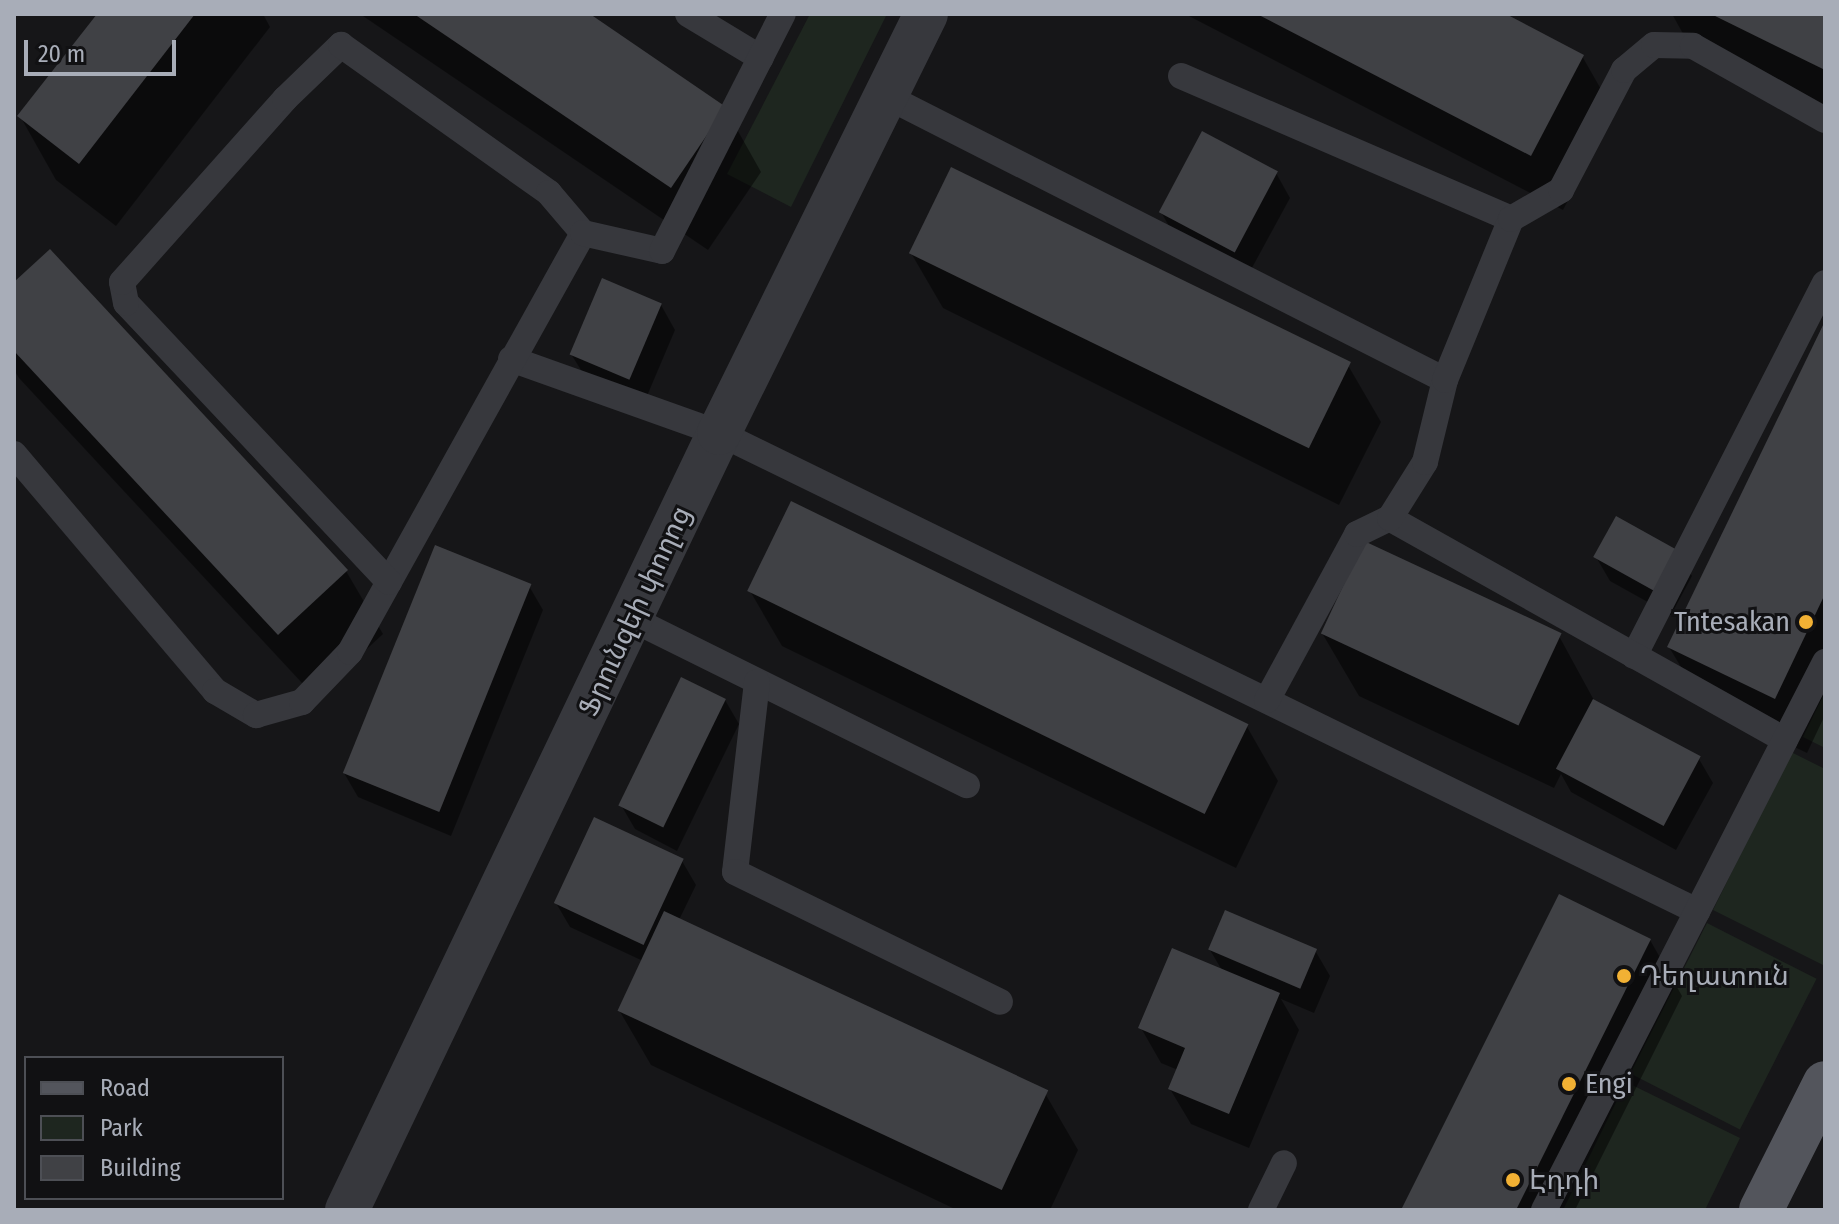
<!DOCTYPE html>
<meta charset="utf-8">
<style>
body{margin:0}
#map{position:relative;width:1839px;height:1224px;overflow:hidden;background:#161618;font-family:"Fira Sans Condensed","Noto Sans Armenian",sans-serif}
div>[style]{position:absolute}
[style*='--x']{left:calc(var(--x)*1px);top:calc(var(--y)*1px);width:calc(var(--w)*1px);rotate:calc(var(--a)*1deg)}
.green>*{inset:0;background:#1e261f;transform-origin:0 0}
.shadow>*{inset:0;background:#0007}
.building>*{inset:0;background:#404145;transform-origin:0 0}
.service>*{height:26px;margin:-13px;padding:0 13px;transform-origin:13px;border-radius:13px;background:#37383d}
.minor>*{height:44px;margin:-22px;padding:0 22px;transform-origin:22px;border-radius:22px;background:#37383d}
.primary>*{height:44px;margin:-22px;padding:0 22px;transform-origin:22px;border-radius:22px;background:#53555c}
.dots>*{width:22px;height:22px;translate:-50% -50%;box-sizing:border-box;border:4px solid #111113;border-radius:50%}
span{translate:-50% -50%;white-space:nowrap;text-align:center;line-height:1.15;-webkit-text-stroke:6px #111113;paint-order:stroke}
.street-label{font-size:28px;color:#a8adb8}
.poi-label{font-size:28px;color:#a8adb8}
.right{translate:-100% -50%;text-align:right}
.left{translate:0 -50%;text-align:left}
.frame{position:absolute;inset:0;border:16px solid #a8adb8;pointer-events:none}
.legend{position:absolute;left:24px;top:1056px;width:260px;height:144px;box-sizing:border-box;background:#111113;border:2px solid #4d4f55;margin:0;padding:10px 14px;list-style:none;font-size:24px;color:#a8adb8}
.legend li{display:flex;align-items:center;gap:16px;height:40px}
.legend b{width:40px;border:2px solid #4d4f55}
.scale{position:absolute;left:24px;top:40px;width:152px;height:36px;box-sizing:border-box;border:4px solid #a8adb8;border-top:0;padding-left:10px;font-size:24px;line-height:28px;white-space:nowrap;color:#a8adb8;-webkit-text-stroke:6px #111113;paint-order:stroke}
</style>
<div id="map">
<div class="green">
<i style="clip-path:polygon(810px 14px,887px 14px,791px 207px,727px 174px)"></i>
<i style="clip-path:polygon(1825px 692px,1825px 748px,1803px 737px)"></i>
<i style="clip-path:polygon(1791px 752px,1825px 769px,1825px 966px,1713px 910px)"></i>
<i style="left:1707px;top:923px;width:123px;height:169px;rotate:27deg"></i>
<i style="clip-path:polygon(1626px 1082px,1740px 1138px,1705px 1210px,1563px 1210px)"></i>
</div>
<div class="shadow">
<i style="clip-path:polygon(99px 14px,263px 14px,270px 27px,116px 226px,56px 180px,20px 116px)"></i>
<i style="clip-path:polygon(360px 14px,586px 14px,725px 108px,761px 172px,708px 250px)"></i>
<i style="clip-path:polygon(1185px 14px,1501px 14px,1582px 56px,1614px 112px,1563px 210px)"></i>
<i style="clip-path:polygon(1672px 14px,1825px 14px,1825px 114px,1691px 48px)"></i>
<i style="clip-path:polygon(1276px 173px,1290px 198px,1247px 277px,1175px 237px,1161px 212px)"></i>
<i style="clip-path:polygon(911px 253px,1349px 367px,1381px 422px,1339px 505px,943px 308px)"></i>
<i style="clip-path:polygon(14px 285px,346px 571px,383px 634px,315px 697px,19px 378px,14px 370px)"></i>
<i style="clip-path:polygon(661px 305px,675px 330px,644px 403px,586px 378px,571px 354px)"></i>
<i style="clip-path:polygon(1825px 325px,1825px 715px,1807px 753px,1702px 702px,1669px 647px)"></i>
<i style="clip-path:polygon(1678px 552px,1692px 576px,1671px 615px,1610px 581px,1596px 557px)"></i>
<i style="clip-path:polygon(529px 586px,543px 610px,451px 836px,358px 797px,344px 773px)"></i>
<i style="clip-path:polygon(750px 591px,1246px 725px,1278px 781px,1236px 868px,782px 646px)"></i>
<i style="clip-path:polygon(1322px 633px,1559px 636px,1595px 702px,1699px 759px,1713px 783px,1676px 850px,1571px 792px,1561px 774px,1554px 788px,1359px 696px)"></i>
<i style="clip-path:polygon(725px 700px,739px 724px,677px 851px,635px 829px,621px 805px)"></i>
<i style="clip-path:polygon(682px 861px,696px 885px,679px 920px,1046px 1095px,1078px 1150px,1050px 1210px,957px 1210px,651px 1065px,619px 1010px,643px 961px,570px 927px,556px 903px)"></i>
<i style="clip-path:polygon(1650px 940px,1682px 996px,1575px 1210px,1403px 1210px)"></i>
<i style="clip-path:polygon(1210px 950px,1316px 952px,1330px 976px,1314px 1013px,1281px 999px,1299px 1030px,1249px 1148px,1191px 1124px,1170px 1089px,1178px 1070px,1161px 1063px,1141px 1028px,1223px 972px)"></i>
</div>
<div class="building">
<i style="clip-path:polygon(97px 14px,195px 14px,79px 164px,17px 116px)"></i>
<i style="clip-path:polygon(414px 14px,590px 14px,726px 107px,671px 188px)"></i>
<i style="clip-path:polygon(1257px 14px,1506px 14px,1584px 55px,1531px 156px)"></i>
<i style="clip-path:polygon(1711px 14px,1825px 14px,1825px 70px)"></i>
<i style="left:1202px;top:131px;width:86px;height:92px;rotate:28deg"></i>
<i style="left:951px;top:167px;width:445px;height:96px;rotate:26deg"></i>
<i style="clip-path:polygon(50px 249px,348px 570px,278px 635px,14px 351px,14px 282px)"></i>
<i style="left:602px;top:278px;width:65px;height:83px;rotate:23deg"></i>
<i style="clip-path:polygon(1825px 321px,1825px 594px,1775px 699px,1667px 647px)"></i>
<i style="left:791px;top:501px;width:509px;height:100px;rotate:26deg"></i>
<i style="left:1616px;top:516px;width:73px;height:47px;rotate:29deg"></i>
<i style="left:1364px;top:541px;width:218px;height:102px;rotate:25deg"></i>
<i style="left:435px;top:545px;width:104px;height:246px;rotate:22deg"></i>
<i style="left:681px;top:677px;width:50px;height:143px;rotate:26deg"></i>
<i style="left:1593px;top:699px;width:122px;height:79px;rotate:28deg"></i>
<i style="left:594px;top:817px;width:99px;height:95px;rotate:25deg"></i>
<i style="clip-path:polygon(1559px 894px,1651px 939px,1516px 1210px,1401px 1210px)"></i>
<i style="left:1225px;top:910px;width:100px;height:43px;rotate:23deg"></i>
<i style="left:664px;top:911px;width:424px;height:110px;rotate:25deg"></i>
<i style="clip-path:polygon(1172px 948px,1280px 993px,1229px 1114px,1168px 1089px,1185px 1048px,1138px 1028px)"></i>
</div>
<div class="service">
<i style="--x:688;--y:14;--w:85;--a:31.1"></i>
<i style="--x:1181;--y:76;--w:360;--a:23.4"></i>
<i style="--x:886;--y:96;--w:627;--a:26.93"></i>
<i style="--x:511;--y:359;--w:221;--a:19.6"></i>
<i style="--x:719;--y:433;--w:1089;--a:26.05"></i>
<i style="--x:14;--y:454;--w:311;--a:49.7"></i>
<i style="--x:215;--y:691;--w:48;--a:30.3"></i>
<i style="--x:256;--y:715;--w:48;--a:-15.8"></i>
<i style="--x:302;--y:702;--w:69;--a:-46.2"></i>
<i style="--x:350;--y:652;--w:479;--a:-60.9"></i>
<i style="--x:389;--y:582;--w:383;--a:-133.3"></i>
<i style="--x:126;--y:303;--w:21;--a:-101"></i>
<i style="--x:122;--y:282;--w:245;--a:-48.3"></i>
<i style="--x:285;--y:99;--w:78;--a:-44"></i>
<i style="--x:341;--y:45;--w:255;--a:35.4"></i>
<i style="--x:549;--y:193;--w:52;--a:49.6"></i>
<i style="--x:583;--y:233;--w:81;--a:12.8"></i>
<i style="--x:662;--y:251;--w:266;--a:-63"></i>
<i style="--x:632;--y:619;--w:374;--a:26.4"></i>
<i style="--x:1634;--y:656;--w:419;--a:-62.9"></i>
<i style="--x:757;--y:682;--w:191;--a:96.6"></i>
<i style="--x:735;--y:872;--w:295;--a:26.1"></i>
<i style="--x:1267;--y:700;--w:189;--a:-61.5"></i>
<i style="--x:1357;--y:534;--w:37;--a:-26"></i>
<i style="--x:1785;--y:740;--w:453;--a:-150.7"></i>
<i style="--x:1390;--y:518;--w:66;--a:-58"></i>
<i style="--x:1425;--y:462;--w:84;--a:-76.3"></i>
<i style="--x:1445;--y:380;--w:174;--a:-67.7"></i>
<i style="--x:1511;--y:219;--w:58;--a:-30.1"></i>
<i style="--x:1561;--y:190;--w:136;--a:-62.3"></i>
<i style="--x:1624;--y:70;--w:39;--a:-40"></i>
<i style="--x:1654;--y:45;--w:39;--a:1"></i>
<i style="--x:1693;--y:46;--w:151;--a:29.3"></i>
<i style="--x:1261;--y:1210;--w:52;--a:-63.9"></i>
<i style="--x:1544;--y:1210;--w:616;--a:-62.85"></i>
</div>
<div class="minor">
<i style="--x:347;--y:1210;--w:861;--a:-64.42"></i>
<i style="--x:719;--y:433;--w:467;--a:-63.7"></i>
</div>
<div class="primary">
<i style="--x:1761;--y:1210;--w:142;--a:-63.3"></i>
</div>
<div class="dots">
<i style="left:1806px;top:622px;background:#f2b134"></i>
<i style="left:1624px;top:976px;background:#f2b134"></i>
<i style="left:1569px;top:1084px;background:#f2b134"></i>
<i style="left:1513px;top:1180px;background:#f2b134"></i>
</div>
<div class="street-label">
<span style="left:635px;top:611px;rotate:-65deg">Ֆրունզեի փողոց</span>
</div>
<div class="poi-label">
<span class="right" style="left:1790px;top:622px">Tntesakan</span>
<span class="left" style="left:1640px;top:976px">Դեղատուն</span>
<span class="left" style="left:1585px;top:1084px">Engi</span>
<span class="left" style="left:1529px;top:1180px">Էդդի</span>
</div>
<div class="frame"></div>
<ul class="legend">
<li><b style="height:10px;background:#53555c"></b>Road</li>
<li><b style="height:22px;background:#1e261f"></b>Park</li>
<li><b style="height:22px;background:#404145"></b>Building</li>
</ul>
<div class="scale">20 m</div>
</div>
